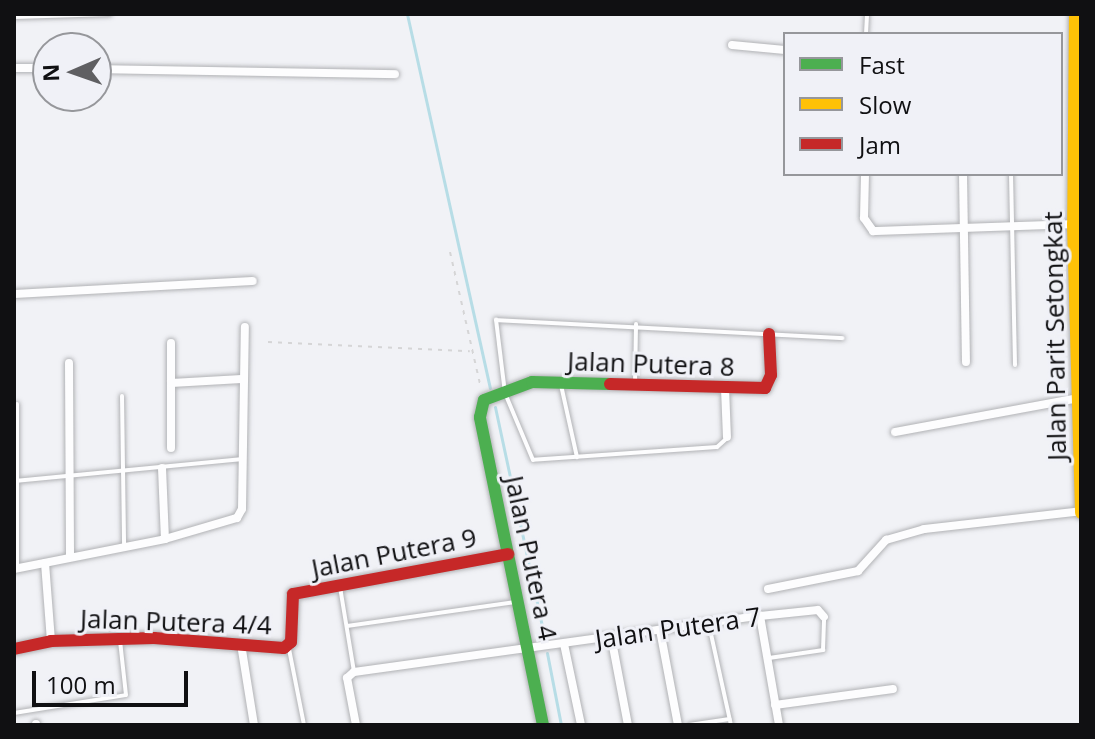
<!DOCTYPE html>
<style>
body{margin:0}
#map{position:relative;width:1095px;height:739px;overflow:hidden;background:#f1f2f6;font-family:"Open Sans",sans-serif}
div>[style]{position:absolute}
[style*='--x']{left:calc(var(--x)*1px);top:calc(var(--y)*1px);width:calc(var(--w)*1px);rotate:calc(var(--a)*1deg)}
.stream>*{height:3px;margin:-1.5px;padding:0 1.5px;transform-origin:1.5px;border-radius:1.5px;background:#b7dde6}
.path>*{height:2px;margin-top:-1px;transform-origin:0;background:repeating-linear-gradient(90deg,#d5d5d6 0 4px,transparent 0 10px)}
.roads{filter:drop-shadow(0 0 2px #b1b2b5) drop-shadow(0 0 2px #b1b2b5)}
.lane>*{height:4px;margin:-2px;padding:0 2px;transform-origin:2px;border-radius:2px;background:#fdfdfe}
.street>*{height:8px;margin:-4px;padding:0 4px;transform-origin:4px;border-radius:4px;background:#fdfdfe}
.fast>*{height:12px;margin:-6px;padding:0 6px;transform-origin:6px;border-radius:6px;background:#4caf50}
.slow>*{height:12px;margin:-6px;padding:0 6px;transform-origin:6px;border-radius:6px;background:#ffc107}
.jam>*{height:12px;margin:-6px;padding:0 6px;transform-origin:6px;border-radius:6px;background:#c62828}
span{translate:-50% -50%;white-space:nowrap;text-align:center;line-height:1.15;-webkit-text-stroke:6px #f0f1f7;paint-order:stroke}
.street-label{font-size:26px;color:#101012}
.frame{position:absolute;inset:0;border:16px solid #101012;pointer-events:none}
.legend{position:absolute;left:783px;top:32px;width:280px;height:144px;box-sizing:border-box;background:#f0f1f7;border:2px solid #96979b;margin:0;padding:10px 14px;list-style:none;font-size:24px;color:#101012}
.legend li{display:flex;align-items:center;gap:16px;height:40px}
.legend b{width:40px;border:2px solid #96979b}
.north{position:absolute;left:32px;top:32px;width:80px;height:80px;box-sizing:border-box;background:#f0f1f7;border:2px solid #96979b;border-radius:50%;rotate:268deg;font-size:22px;font-weight:700;line-height:32px;text-align:center;color:#101012}
.north::after{content:'';display:block;margin:auto;width:28px;height:36px;background:#5f5f62;clip-path:polygon(50% 0,100% 100%,50% 72%,0 100%)}
.scale{position:absolute;left:32px;top:671px;width:156px;height:36px;box-sizing:border-box;border:4px solid #101012;border-top:0;padding-left:10px;font-size:24px;line-height:28px;white-space:nowrap;color:#101012;-webkit-text-stroke:6px #f0f1f7;paint-order:stroke}
</style>
<div id="map">
<div class="stream">
<i style="--x:407;--y:14;--w:383;--a:77.5"></i>
<i style="--x:495;--y:407;--w:234;--a:77.9"></i>
<i style="--x:547;--y:653;--w:73;--a:79"></i>
</div>
<div class="path">
<i style="--x:450;--y:252;--w:139;--a:77.2"></i>
<i style="--x:268;--y:342;--w:202;--a:2.6"></i>
</div>
<div class="roads">
<div class="lane">
<i style="--x:14;--y:17;--w:96;--a:-1.8"></i>
<i style="--x:866;--y:34;--w:20;--a:-87"></i>
<i style="--x:1011;--y:174;--w:191;--a:88.8"></i>
<i style="--x:635;--y:383;--w:59;--a:-89"></i>
<i style="--x:561;--y:385;--w:74;--a:77.5"></i>
<i style="--x:122;--y:396;--w:149;--a:89.2"></i>
<i style="--x:726;--y:439;--w:12;--a:138"></i>
<i style="--x:717;--y:447;--w:184;--a:176"></i>
<i style="--x:533;--y:460;--w:73;--a:-112.7"></i>
<i style="--x:505;--y:393;--w:74;--a:-97"></i>
<i style="--x:496;--y:320;--w:347;--a:3"></i>
<i style="--x:14;--y:481;--w:228;--a:-5.5"></i>
<i style="--x:17;--y:568;--w:164;--a:-90"></i>
<i style="--x:340;--y:587;--w:86;--a:80.6"></i>
<i style="--x:709;--y:625;--w:102;--a:77.6"></i>
<i style="--x:347;--y:626;--w:170;--a:-8.1"></i>
<i style="--x:289;--y:649;--w:77;--a:78.8"></i>
<i style="--x:769;--y:658;--w:55;--a:-8.4"></i>
<i style="--x:823;--y:650;--w:32;--a:-88"></i>
<i style="--x:14;--y:713;--w:113;--a:-9.1"></i>
<i style="--x:126;--y:695;--w:54;--a:-96.3"></i>
<i style="--x:689;--y:725;--w:41;--a:-8.3"></i>
</div>
<div class="street">
<i style="--x:732;--y:45;--w:53;--a:5.4"></i>
<i style="--x:14;--y:68;--w:34;--a:0"></i>
<i style="--x:96;--y:69;--w:299;--a:1"></i>
<i style="--x:865;--y:174;--w:44;--a:91.3"></i>
<i style="--x:864;--y:218;--w:16;--a:55"></i>
<i style="--x:873;--y:231;--w:200;--a:-2"></i>
<i style="--x:963;--y:174;--w:188;--a:89.1"></i>
<i style="--x:14;--y:294;--w:239;--a:-3.1"></i>
<i style="--x:171;--y:343;--w:105;--a:90"></i>
<i style="--x:69;--y:363;--w:194;--a:89.7"></i>
<i style="--x:171;--y:383;--w:71;--a:-3.2"></i>
<i style="--x:725;--y:388;--w:49;--a:87.7"></i>
<i style="--x:895;--y:432;--w:187;--a:-10.5"></i>
<i style="--x:162;--y:468;--w:71;--a:87.6"></i>
<i style="--x:45;--y:563;--w:78;--a:85.6"></i>
<i style="--x:14;--y:569;--w:154;--a:-11.2"></i>
<i style="--x:165;--y:539;--w:75;--a:-16.3"></i>
<i style="--x:237;--y:518;--w:10;--a:-61"></i>
<i style="--x:242;--y:509;--w:182;--a:-89.1"></i>
<i style="--x:768;--y:589;--w:92;--a:-11.3"></i>
<i style="--x:858;--y:571;--w:42;--a:-47.9"></i>
<i style="--x:886;--y:540;--w:40;--a:-16"></i>
<i style="--x:924;--y:529;--w:158;--a:-6.5"></i>
<i style="--x:760;--y:616;--w:111;--a:80.1"></i>
<i style="--x:660;--y:630;--w:97;--a:79.3"></i>
<i style="--x:611;--y:636;--w:91;--a:79.2"></i>
<i style="--x:241;--y:644;--w:82;--a:80.9"></i>
<i style="--x:564;--y:644;--w:83;--a:78.1"></i>
<i style="--x:775;--y:705;--w:119;--a:-7.7"></i>
<i style="--x:36;--y:724;--w:1;--a:90"></i>
<i style="--x:356;--y:725;--w:48;--a:-100.8"></i>
<i style="--x:347;--y:678;--w:9;--a:-41"></i>
<i style="--x:354;--y:672;--w:410;--a:-7.9"></i>
<i style="--x:760;--y:616;--w:58;--a:-5.9"></i>
<i style="--x:818;--y:610;--w:9;--a:49"></i>
</div>
<div class="fast">
<i style="--x:543;--y:725;--w:314;--a:-101.6"></i>
<i style="--x:480;--y:417;--w:17;--a:-77"></i>
<i style="--x:484;--y:400;--w:51;--a:-20.6"></i>
<i style="--x:532;--y:382;--w:78;--a:1.5"></i>
</div>
<div class="slow">
<i style="--x:1075;--y:14;--w:210;--a:90.5"></i>
<i style="--x:1073;--y:224;--w:289;--a:88.4"></i>
</div>
<div class="jam">
<i style="--x:610;--y:384;--w:155;--a:1.5"></i>
<i style="--x:765;--y:388;--w:14;--a:-65"></i>
<i style="--x:771;--y:375;--w:41;--a:-92.8"></i>
<i style="--x:14;--y:649;--w:38;--a:-12"></i>
<i style="--x:51;--y:641;--w:103;--a:-1.7"></i>
<i style="--x:154;--y:638;--w:130;--a:4.4"></i>
<i style="--x:284;--y:648;--w:9;--a:-41"></i>
<i style="--x:291;--y:642;--w:48;--a:-87.6"></i>
<i style="--x:293;--y:594;--w:219;--a:-10.5"></i>
</div>
</div>
<div class="street-label">
<span style="left:1055px;top:336px;rotate:-91deg">Jalan Parit Setongkat</span>
<span style="left:651px;top:364px;rotate:2deg">Jalan Putera 8</span>
<span style="left:394px;top:553px;rotate:-11deg">Jalan Putera 9</span>
<span style="left:531px;top:558px;rotate:78deg">Jalan Putera 4</span>
<span style="left:176px;top:622px;rotate:2deg">Jalan Putera 4/4</span>
<span style="left:678px;top:628px;rotate:-8deg">Jalan Putera 7</span>
</div>
<div class="frame"></div>
<ul class="legend">
<li><b style="height:10px;background:#4caf50"></b>Fast</li>
<li><b style="height:10px;background:#ffc107"></b>Slow</li>
<li><b style="height:10px;background:#c62828"></b>Jam</li>
</ul>
<div class="north">N</div>
<div class="scale">100 m</div>
</div>
